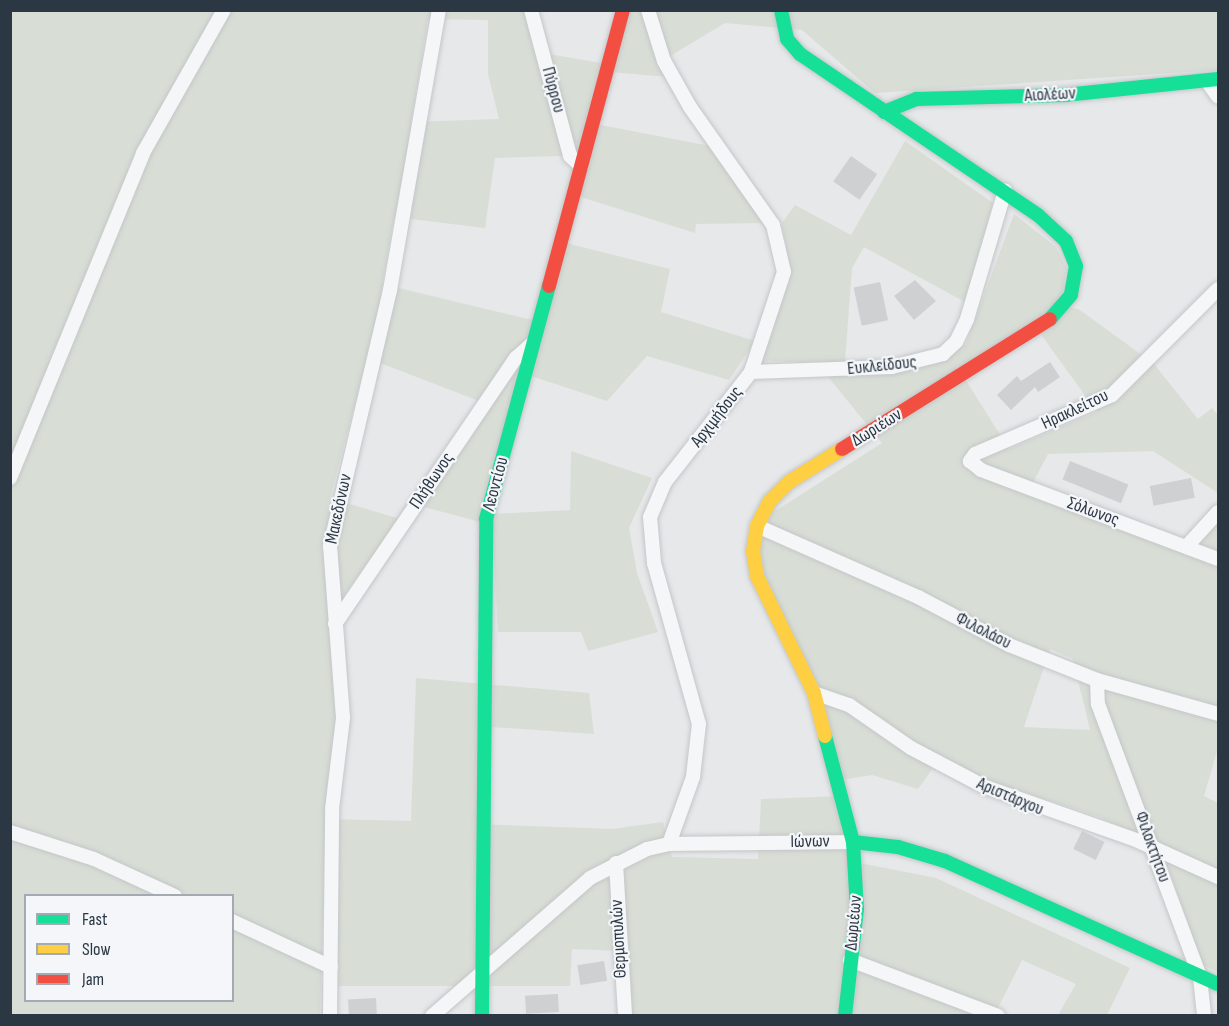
<!DOCTYPE html>
<meta charset="utf-8">
<style>
body{margin:0}
#map{position:relative;width:1229px;height:1026px;overflow:hidden;background:#e6e8ea;font-family:"Sofia Sans Condensed",sans-serif}
div>[style]{position:absolute}
[style*='--x']{left:calc(var(--x)*1px);top:calc(var(--y)*1px);width:calc(var(--w)*1px);rotate:calc(var(--a)*1deg)}
.green>*{inset:0;background:#d8ded6}
.building>*{inset:0;background:#ced0d2;transform-origin:0 0}
.roads{filter:drop-shadow(0 0 2px #c4c6c8) drop-shadow(0 0 2px #c4c6c8)}
.street>*{height:14px;margin:-7px;padding:0 7px;transform-origin:7px;border-radius:7px;background:#f5f6f7}
.fast>*{height:14px;margin:-7px;padding:0 7px;transform-origin:7px;border-radius:7px;background:#16e098}
.slow>*{height:14px;margin:-7px;padding:0 7px;transform-origin:7px;border-radius:7px;background:#ffcf43}
.jam>*{height:14px;margin:-7px;padding:0 7px;transform-origin:7px;border-radius:7px;background:#f24e42}
span{translate:-50% -50%;white-space:nowrap;text-align:center;line-height:1.15;-webkit-text-stroke:4.5px #f4f6f9;paint-order:stroke}
.street-label{font-size:18px;color:#2b3844}
.frame{position:absolute;inset:0;border:12px solid #2b3844;pointer-events:none}
.legend{position:absolute;left:24px;top:894px;width:210px;height:108px;box-sizing:border-box;background:#f4f6f9;border:2px solid #a4aab1;margin:0;padding:8px 10px;list-style:none;font-size:18px;color:#2b3844}
.legend li{display:flex;align-items:center;gap:12px;height:30px}
.legend b{width:30px;border:2px solid #a4aab1}
</style>
<div id="map">
<div class="green">
<i style="clip-path:polygon(evenodd,10px 11px,527px 11px,538px 52px,612px 65px,628px 11px,1218px 11px,1218px 70px,875px 93px,802px 30px,725px 23px,662px 61px,669px 77px,598px 71px,585px 122px,710px 146px,766px 223px,696px 224px,695px 233px,581px 197px,586px 162px,562px 156px,495px 158px,485px 228px,394px 217px,382px 284px,545px 323px,566px 243px,670px 269px,661px 312px,755px 341px,729px 380px,647px 356px,607px 401px,519px 372px,492px 514px,570px 510px,571px 451px,652px 478px,629px 528px,637px 573px,658px 632px,588px 651px,581px 632px,498px 632px,492px 525px,420px 506px,487px 404px,367px 358px,330px 498px,400px 519px,328px 617px,337px 712px,326px 819px,411px 821px,416px 678px,589px 693px,594px 734px,477px 726px,477px 824px,612px 829px,663px 822px,672px 857px,758px 859px,761px 799px,844px 796px,860px 863px,936px 878px,1130px 968px,1107px 1015px,1058px 1015px,1076px 984px,1022px 960px,994px 1016px,629px 1015px,624px 951px,572px 949px,570px 986px,327px 986px,325px 842px,320px 1015px,11px 1015px,10px 11px,428px 19px,488px 20px,488px 74px,499px 119px,411px 122px,428px 19px,10px 11px,26px 896px,232px 896px,232px 1000px,26px 1000px,26px 896px)"></i>
<i style="clip-path:polygon(evenodd,905px 141px,993px 203px,965px 302px,864px 247px,852px 268px,844px 375px,911px 370px,966px 344px,1014px 214px,1056px 247px,1066px 267px,1061px 304px,1080px 310px,1154px 364px,1198px 419px,1212px 408px,1218px 415px,1218px 493px,1153px 451px,1048px 454px,1028px 492px,1191px 555px,1218px 522px,1218px 748px,1204px 796px,1218px 803px,1218px 972px,1203px 965px,1160px 845px,1100px 817px,976px 776px,941px 757px,918px 789px,872px 775px,840px 780px,766px 588px,759px 548px,772px 513px,882px 443px,816px 362px,758px 361px,784px 291px,789px 262px,782px 223px,795px 205px,851px 235px,905px 141px,1032px 322px,1097px 412px,1009px 449px,960px 371px,1032px 322px,905px 141px,1050px 649px,1073px 659px,1090px 730px,1024px 727px,1050px 649px)"></i>
</div>
<div class="building">
<i style="left:851px;top:156px;width:32px;height:31px;rotate:35deg"></i>
<i style="clip-path:polygon(915px 280px,936px 301px,914px 320px,894px 296px)"></i>
<i style="left:880px;top:282px;width:39px;height:27px;rotate:78deg"></i>
<i style="clip-path:polygon(1050px 362px,1060px 377px,1038px 392px,1035px 387px,1011px 410px,997px 395px,1017px 376px,1021px 381px)"></i>
<i style="left:1070px;top:461px;width:63px;height:20px;rotate:22deg"></i>
<i style="left:1191px;top:478px;width:20px;height:42px;rotate:79deg"></i>
<i style="left:1082px;top:831px;width:25px;height:20px;rotate:26deg"></i>
<i style="left:604px;top:961px;width:20px;height:27px;rotate:81deg"></i>
<i style="left:558px;top:994px;width:18px;height:33px;rotate:87deg"></i>
<i style="left:376px;top:998px;width:18px;height:28px;rotate:87deg"></i>
</div>
<div class="roads">
<div class="street">
<i style="--x:531;--y:10;--w:151;--a:75"></i>
<i style="--x:570;--y:156;--w:15;--a:42"></i>
<i style="--x:648;--y:10;--w:53;--a:72.6"></i>
<i style="--x:664;--y:61;--w:53;--a:60.5"></i>
<i style="--x:690;--y:107;--w:144;--a:54.9"></i>
<i style="--x:773;--y:225;--w:48;--a:76.8"></i>
<i style="--x:784;--y:272;--w:105;--a:108.3"></i>
<i style="--x:751;--y:372;--w:140;--a:128"></i>
<i style="--x:665;--y:482;--w:38;--a:113"></i>
<i style="--x:650;--y:517;--w:46;--a:85"></i>
<i style="--x:654;--y:563;--w:167;--a:74.4"></i>
<i style="--x:699;--y:724;--w:53;--a:96.5"></i>
<i style="--x:693;--y:777;--w:71;--a:109.7"></i>
<i style="--x:1207;--y:81;--w:19;--a:55"></i>
<i style="--x:1218;--y:289;--w:150;--a:135"></i>
<i style="--x:1112;--y:395;--w:149;--a:156.7"></i>
<i style="--x:975;--y:454;--w:9;--a:126"></i>
<i style="--x:970;--y:461;--w:14;--a:39"></i>
<i style="--x:981;--y:470;--w:253;--a:20.6"></i>
<i style="--x:751;--y:372;--w:141;--a:-2"></i>
<i style="--x:892;--y:367;--w:53;--a:-14.3"></i>
<i style="--x:943;--y:354;--w:18;--a:-43"></i>
<i style="--x:956;--y:342;--w:25;--a:-64"></i>
<i style="--x:967;--y:319;--w:134;--a:-73.5"></i>
<i style="--x:10;--y:478;--w:351;--a:-67.7"></i>
<i style="--x:143;--y:153;--w:164;--a:-60.5"></i>
<i style="--x:757;--y:526;--w:176;--a:23.8"></i>
<i style="--x:918;--y:597;--w:103;--a:27.8"></i>
<i style="--x:1009;--y:645;--w:95;--a:21.7"></i>
<i style="--x:1097;--y:680;--w:126;--a:15.7"></i>
<i style="--x:1187;--y:546;--w:46;--a:-47.6"></i>
<i style="--x:335;--y:624;--w:322;--a:-55.8"></i>
<i style="--x:516;--y:358;--w:24;--a:-42"></i>
<i style="--x:1097;--y:680;--w:24;--a:88"></i>
<i style="--x:1098;--y:704;--w:291;--a:69.5"></i>
<i style="--x:1200;--y:977;--w:39;--a:84"></i>
<i style="--x:814;--y:693;--w:37;--a:19"></i>
<i style="--x:849;--y:705;--w:75;--a:34.7"></i>
<i style="--x:911;--y:748;--w:81;--a:27.8"></i>
<i style="--x:983;--y:786;--w:162;--a:19.4"></i>
<i style="--x:1136;--y:840;--w:90;--a:24.3"></i>
<i style="--x:10;--y:832;--w:88;--a:17.8"></i>
<i style="--x:94;--y:859;--w:89;--a:24.6"></i>
<i style="--x:616;--y:863;--w:153;--a:86.6"></i>
<i style="--x:232;--y:921;--w:109;--a:24.9"></i>
<i style="--x:850;--y:960;--w:158;--a:20.7"></i>
<i style="--x:330;--y:1016;--w:207;--a:-89.4"></i>
<i style="--x:332;--y:809;--w:92;--a:-83.1"></i>
<i style="--x:343;--y:718;--w:172;--a:-94.3"></i>
<i style="--x:330;--y:546;--w:263;--a:-76.8"></i>
<i style="--x:390;--y:290;--w:284;--a:-80.1"></i>
<i style="--x:432;--y:1016;--w:210;--a:-41.1"></i>
<i style="--x:590;--y:878;--w:64;--a:-27"></i>
<i style="--x:647;--y:849;--w:23;--a:-13"></i>
<i style="--x:669;--y:844;--w:184;--a:-0.6"></i>
</div>
<div class="fast">
<i style="--x:781;--y:10;--w:30;--a:78"></i>
<i style="--x:787;--y:39;--w:20;--a:49"></i>
<i style="--x:800;--y:54;--w:287;--a:34.1"></i>
<i style="--x:1038;--y:215;--w:38;--a:43"></i>
<i style="--x:1066;--y:241;--w:27;--a:68"></i>
<i style="--x:1076;--y:266;--w:29;--a:100"></i>
<i style="--x:1071;--y:295;--w:32;--a:131"></i>
<i style="--x:884;--y:112;--w:35;--a:-22"></i>
<i style="--x:916;--y:99;--w:149;--a:-1.5"></i>
<i style="--x:1065;--y:95;--w:154;--a:-6"></i>
<i style="--x:825;--y:736;--w:110;--a:75.2"></i>
<i style="--x:853;--y:842;--w:67;--a:86.6"></i>
<i style="--x:857;--y:909;--w:108;--a:96.4"></i>
<i style="--x:853;--y:842;--w:45;--a:6.3"></i>
<i style="--x:898;--y:847;--w:49;--a:16.6"></i>
<i style="--x:945;--y:861;--w:299;--a:24.3"></i>
<i style="--x:482;--y:1016;--w:497;--a:-89.5"></i>
<i style="--x:486;--y:519;--w:241;--a:-74.9"></i>
</div>
<div class="slow">
<i style="--x:825;--y:736;--w:44;--a:-104.3"></i>
<i style="--x:814;--y:693;--w:130;--a:-116"></i>
<i style="--x:757;--y:576;--w:25;--a:-99"></i>
<i style="--x:753;--y:551;--w:25;--a:-81"></i>
<i style="--x:757;--y:526;--w:28;--a:-63"></i>
<i style="--x:770;--y:501;--w:27;--a:-45"></i>
<i style="--x:789;--y:482;--w:62;--a:-31.9"></i>
</div>
<div class="jam">
<i style="--x:549;--y:286;--w:286;--a:-75"></i>
<i style="--x:842;--y:449;--w:245;--a:-32"></i>
</div>
</div>
<div class="street-label">
<span style="left:553px;top:90px;rotate:75deg">Πύρρου</span>
<span style="left:1050px;top:95px;rotate:-3deg">Αιολέων</span>
<span style="left:882px;top:366px;rotate:-6deg">Ευκλείδους</span>
<span style="left:1075px;top:410px;rotate:-25deg">Ηρακλείτου</span>
<span style="left:717px;top:417px;rotate:-52deg">Αρχιμήδους</span>
<span style="left:877px;top:428px;rotate:-32deg">Δωριέων</span>
<span style="left:432px;top:481px;rotate:-56deg">Πλήθωνος</span>
<span style="left:496px;top:484px;rotate:-75deg">Λεοντίου</span>
<span style="left:339px;top:509px;rotate:-78deg">Μακεδόνων</span>
<span style="left:1093px;top:512px;rotate:20deg">Σόλωνος</span>
<span style="left:983px;top:631px;rotate:27deg">Φιλολάου</span>
<span style="left:1010px;top:797px;rotate:23deg">Αριστάρχου</span>
<span style="left:810px;top:842px;rotate:-1deg">Ιώνων</span>
<span style="left:1152px;top:847px;rotate:70deg">Φιλοκτήτου</span>
<span style="left:854px;top:923px;rotate:-85deg">Δωριέων</span>
<span style="left:619px;top:939px;rotate:-93deg">Θερμοπυλών</span>
</div>
<div class="frame"></div>
<ul class="legend">
<li><b style="height:8px;background:#16e098"></b>Fast</li>
<li><b style="height:8px;background:#ffcf43"></b>Slow</li>
<li><b style="height:8px;background:#f24e42"></b>Jam</li>
</ul>
</div>
